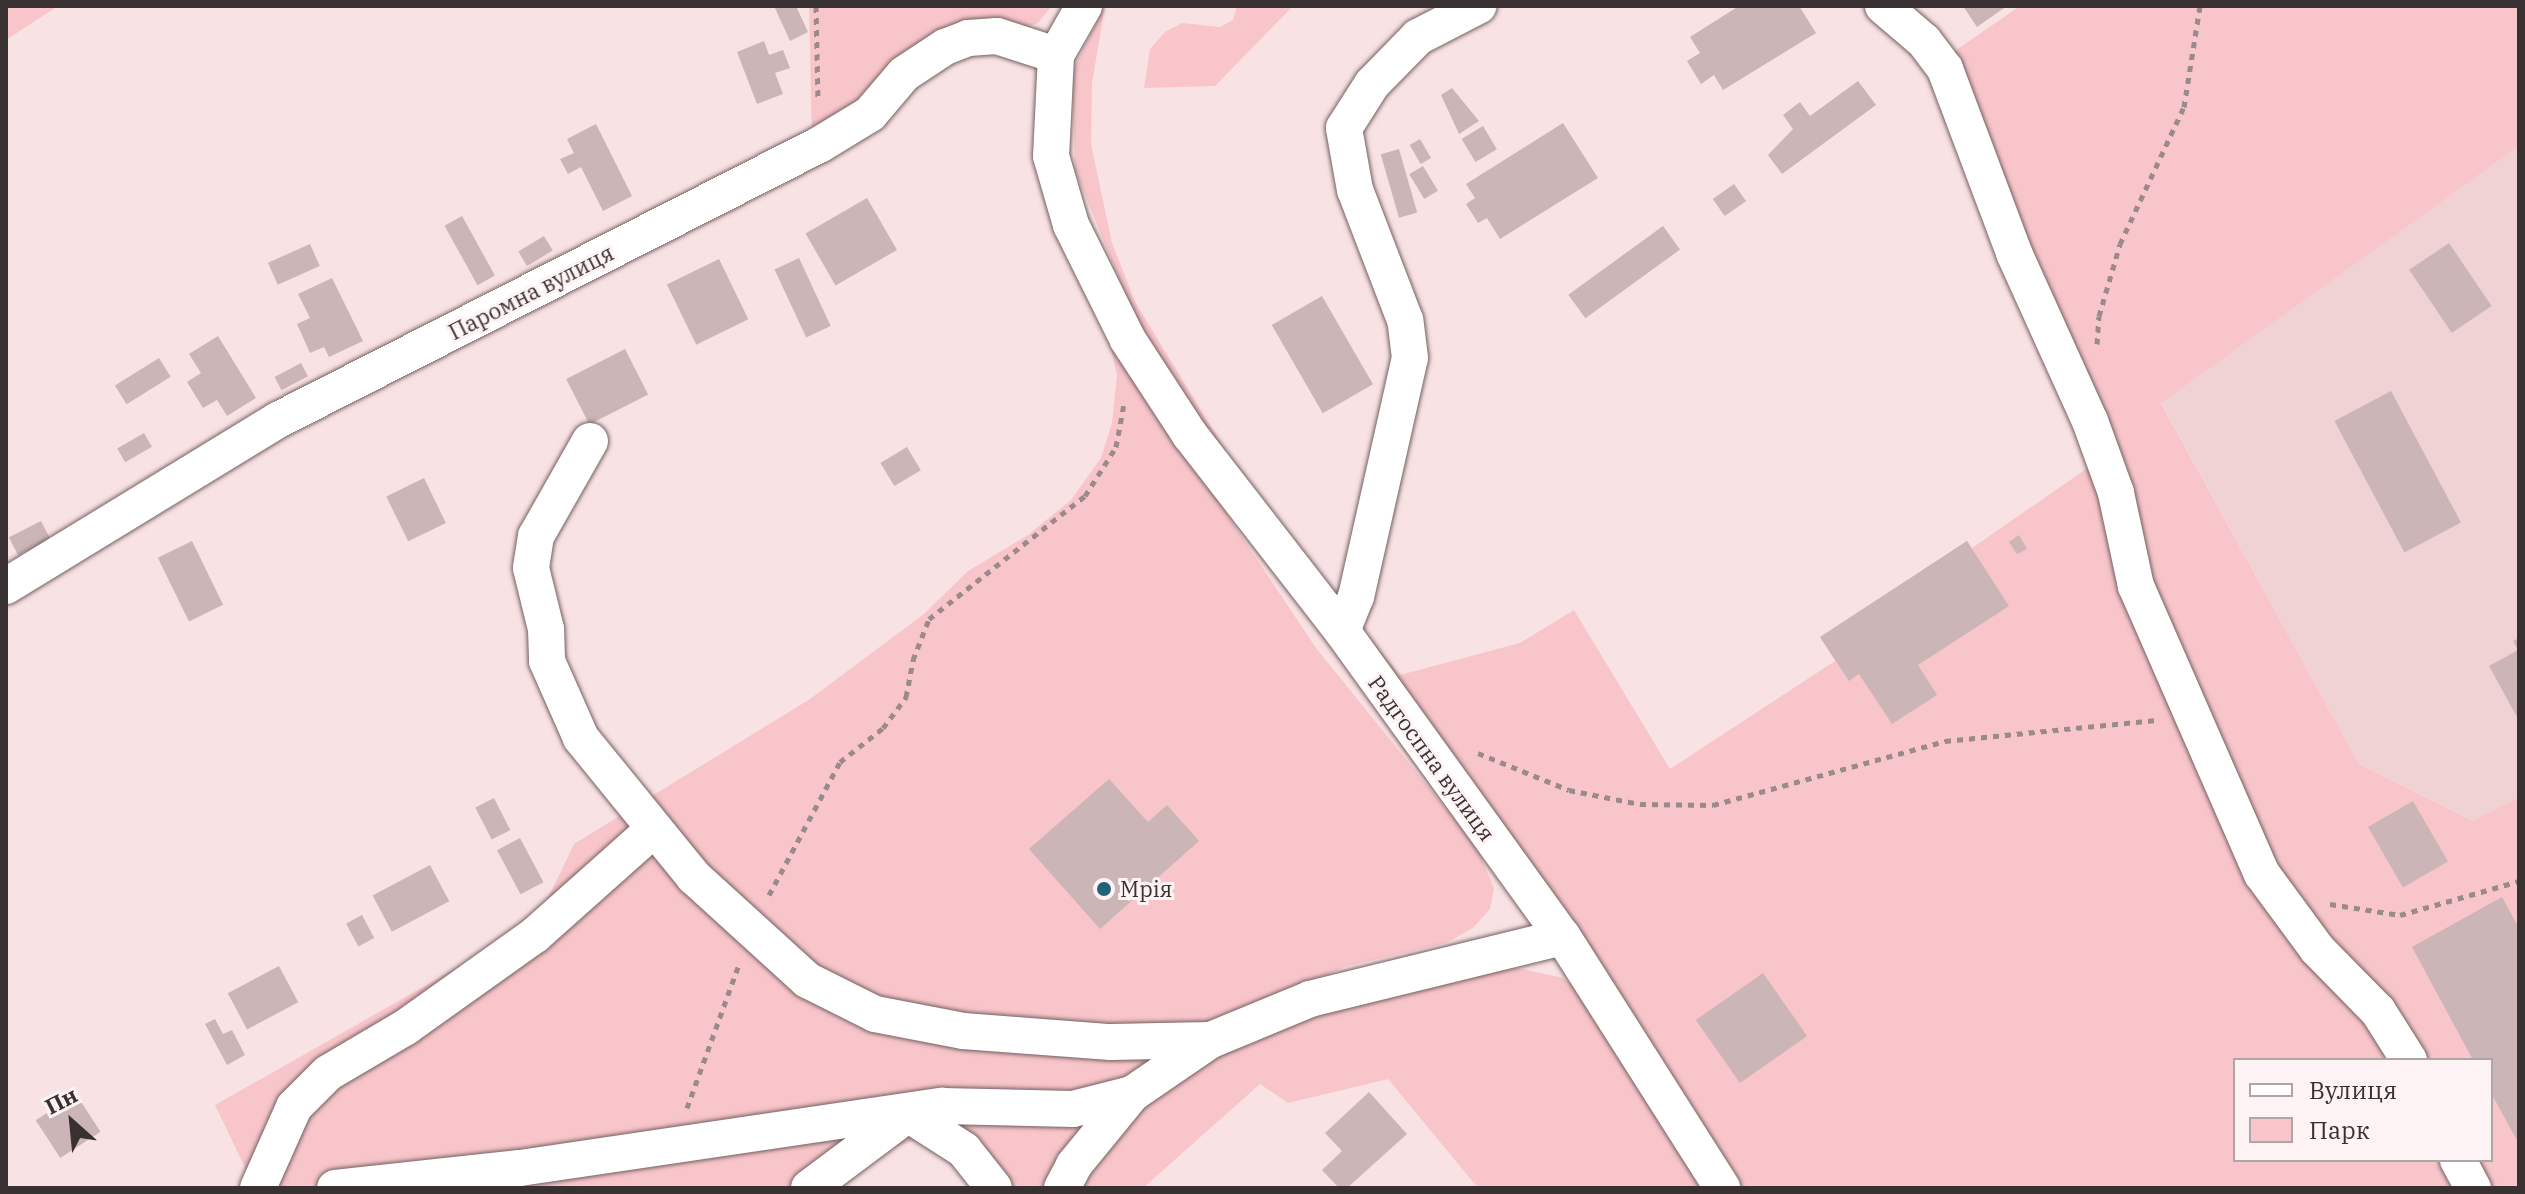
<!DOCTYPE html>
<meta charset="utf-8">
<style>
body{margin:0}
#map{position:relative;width:2525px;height:1194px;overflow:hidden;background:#f9e2e4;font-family:"IBM Plex Serif",serif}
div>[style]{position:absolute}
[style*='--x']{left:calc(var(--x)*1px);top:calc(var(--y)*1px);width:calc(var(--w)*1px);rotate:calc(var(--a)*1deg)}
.built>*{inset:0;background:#f0d1d4}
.green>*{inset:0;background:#f8c5ca}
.building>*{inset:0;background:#cbb5b7;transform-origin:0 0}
.path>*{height:5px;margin-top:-2.5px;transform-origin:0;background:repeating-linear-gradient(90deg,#9a8a8c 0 6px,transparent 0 12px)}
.roads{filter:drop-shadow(0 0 2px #746061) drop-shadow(0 0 2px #746061)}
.minor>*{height:36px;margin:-18px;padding:0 18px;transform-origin:18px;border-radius:18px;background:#fff}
.dots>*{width:22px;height:22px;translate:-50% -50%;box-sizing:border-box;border:4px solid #fdf3f4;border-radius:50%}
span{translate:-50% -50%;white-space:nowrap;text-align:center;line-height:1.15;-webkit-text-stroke:6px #fdf3f4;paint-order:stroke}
.street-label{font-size:22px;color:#393031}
.poi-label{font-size:22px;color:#393031}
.left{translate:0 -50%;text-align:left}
.frame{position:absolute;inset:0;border:8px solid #393031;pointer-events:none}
.legend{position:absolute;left:2233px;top:1058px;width:260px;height:104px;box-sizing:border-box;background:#fdf3f4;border:2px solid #afa5a6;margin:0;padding:10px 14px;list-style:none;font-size:24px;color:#393031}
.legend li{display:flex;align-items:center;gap:16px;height:40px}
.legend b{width:40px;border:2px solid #afa5a6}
.north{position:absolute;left:32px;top:1082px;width:80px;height:80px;-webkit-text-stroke:6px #fdf3f4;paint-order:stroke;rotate:333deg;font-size:22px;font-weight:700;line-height:32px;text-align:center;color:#393031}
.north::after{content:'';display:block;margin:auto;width:28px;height:36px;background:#393031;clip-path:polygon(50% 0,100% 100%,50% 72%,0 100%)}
</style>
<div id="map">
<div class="built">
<i style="clip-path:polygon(2519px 146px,2519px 797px,2474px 821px,2359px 764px,2161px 402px)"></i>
</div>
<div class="green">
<i style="clip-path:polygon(6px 6px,58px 6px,6px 40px)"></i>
<i style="clip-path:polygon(809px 6px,1052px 6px,1038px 23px,902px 69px,812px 138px)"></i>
<i style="clip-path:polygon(evenodd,1105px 6px,1092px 83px,1091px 144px,1112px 243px,1135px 302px,1244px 481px,1400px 675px,1520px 643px,1574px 610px,1670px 769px,1835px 661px,1820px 637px,1967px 541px,1972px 548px,2092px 465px,1949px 55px,2020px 6px,2519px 6px,2519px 146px,2161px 403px,2359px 764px,2473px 821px,2519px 797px,2519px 1188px,1735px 1188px,1145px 343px,1075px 170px,1072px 72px,1105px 6px,2235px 1060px,2491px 1060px,2491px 1160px,2235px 1160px,2235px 1060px)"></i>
<i style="clip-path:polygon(1237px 6px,1293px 6px,1215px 86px,1144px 88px,1150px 49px,1165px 32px,1182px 23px,1220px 27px,1233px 20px)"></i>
<i style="clip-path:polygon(1108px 336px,1316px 648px,1476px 846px,1494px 888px,1490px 909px,1473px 928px,1446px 943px,1344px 967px,1235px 1017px,1053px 1188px,978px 1188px,943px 1146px,913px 1141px,865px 1157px,824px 1188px,248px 1188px,249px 1176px,215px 1105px,536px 923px,574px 844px,810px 699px,924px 614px,968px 571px,1028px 535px,1071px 500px,1101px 458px,1112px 423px,1117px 375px)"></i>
<i style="clip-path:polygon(1512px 967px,1563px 978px,1592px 1002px,1705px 1188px,1478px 1188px,1388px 1079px,1288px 1103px,1260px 1084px,1143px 1188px,1070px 1188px,1152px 1091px,1274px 1023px)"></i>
</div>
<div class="building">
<i style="clip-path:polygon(774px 6px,796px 6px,808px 32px,790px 41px)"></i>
<i style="clip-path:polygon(1739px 6px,1799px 6px,1816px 33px,1723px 90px,1714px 75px,1701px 84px,1687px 61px,1700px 53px,1690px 37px)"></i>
<i style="clip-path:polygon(1963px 6px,2007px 6px,1977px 27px)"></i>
<i style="clip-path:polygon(764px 41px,769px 55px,783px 50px,790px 68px,775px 73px,783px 94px,757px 104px,737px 52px)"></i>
<i style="clip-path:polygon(1858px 81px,1876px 105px,1782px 174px,1768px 155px,1793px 129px,1783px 115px,1800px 102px,1810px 116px)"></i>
<i style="clip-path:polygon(1452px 88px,1479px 121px,1459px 134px,1441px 95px)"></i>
<i style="clip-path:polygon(1563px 123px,1598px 178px,1500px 239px,1487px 218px,1478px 223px,1466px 204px,1475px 198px,1466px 184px)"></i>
<i style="clip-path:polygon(596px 124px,632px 196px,603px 211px,581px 167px,568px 174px,560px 159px,574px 153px,567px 139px)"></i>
<i style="left:1483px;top:126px;width:27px;height:25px;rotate:59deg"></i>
<i style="left:1420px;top:139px;width:22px;height:12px;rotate:60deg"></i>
<i style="left:1399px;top:149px;width:66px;height:19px;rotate:74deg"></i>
<i style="left:1423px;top:166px;width:29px;height:16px;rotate:59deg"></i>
<i style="left:1734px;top:184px;width:21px;height:26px;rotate:55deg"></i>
<i style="left:867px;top:198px;width:60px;height:71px;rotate:60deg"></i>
<i style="left:462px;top:216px;width:68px;height:20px;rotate:61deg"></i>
<i style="left:1663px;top:226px;width:29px;height:117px;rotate:54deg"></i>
<i style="left:544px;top:236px;width:17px;height:30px;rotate:59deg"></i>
<i style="left:2449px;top:243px;width:76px;height:48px;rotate:56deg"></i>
<i style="left:310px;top:244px;width:24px;height:46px;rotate:66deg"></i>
<i style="left:799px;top:258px;width:75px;height:27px;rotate:65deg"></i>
<i style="left:719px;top:259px;width:67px;height:58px;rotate:64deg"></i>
<i style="clip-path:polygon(332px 278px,363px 341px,329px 357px,324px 347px,310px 353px,297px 324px,310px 318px,298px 294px)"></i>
<i style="left:1322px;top:296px;width:102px;height:58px;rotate:60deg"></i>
<i style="clip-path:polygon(218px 336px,256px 398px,227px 416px,217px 400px,203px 408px,187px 382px,201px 373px,189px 354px)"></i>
<i style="left:625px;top:349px;width:51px;height:66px;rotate:63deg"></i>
<i style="left:159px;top:358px;width:22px;height:52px;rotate:58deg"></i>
<i style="left:301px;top:363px;width:15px;height:30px;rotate:62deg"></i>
<i style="left:2391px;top:391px;width:149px;height:64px;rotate:62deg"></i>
<i style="left:144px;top:433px;width:16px;height:31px;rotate:60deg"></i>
<i style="left:907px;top:447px;width:27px;height:31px;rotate:59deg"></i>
<i style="left:424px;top:478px;width:50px;height:42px;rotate:64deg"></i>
<i style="left:41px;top:521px;width:20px;height:36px;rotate:63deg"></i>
<i style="clip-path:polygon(2019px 535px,2027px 549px,2017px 554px,2009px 542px)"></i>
<i style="left:192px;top:541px;width:71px;height:38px;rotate:64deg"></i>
<i style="clip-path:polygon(1967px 541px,2009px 606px,1918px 665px,1937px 695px,1892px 724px,1859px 674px,1849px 681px,1820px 637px)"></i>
<i style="clip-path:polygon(2519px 638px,2519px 715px,2517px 717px,2489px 666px,2518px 650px,2513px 641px)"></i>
<i style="clip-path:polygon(1109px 779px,1148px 822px,1167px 805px,1199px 841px,1100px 929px,1029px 849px)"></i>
<i style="left:494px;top:798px;width:36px;height:21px;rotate:63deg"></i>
<i style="left:2413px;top:801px;width:70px;height:52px;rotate:60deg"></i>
<i style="left:520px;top:838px;width:50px;height:26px;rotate:62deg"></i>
<i style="left:430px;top:865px;width:41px;height:65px;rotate:62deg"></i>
<i style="clip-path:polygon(2502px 897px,2519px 928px,2519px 1144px,2491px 1093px,2491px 1060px,2473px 1060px,2412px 947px)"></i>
<i style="left:362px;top:915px;width:26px;height:18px;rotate:62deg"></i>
<i style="left:279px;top:966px;width:41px;height:58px;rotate:62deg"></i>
<i style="left:1763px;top:973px;width:77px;height:82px;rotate:55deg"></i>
<i style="clip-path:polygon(215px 1019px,223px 1034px,232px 1030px,245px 1055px,227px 1065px,205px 1024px)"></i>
<i style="clip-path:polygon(1369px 1092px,1407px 1134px,1347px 1188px,1339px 1188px,1322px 1170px,1342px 1151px,1325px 1133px)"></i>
<i style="left:76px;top:1094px;width:45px;height:48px;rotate:57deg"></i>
</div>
<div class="path">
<i style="--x:816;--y:6;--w:95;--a:88.8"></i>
<i style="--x:2097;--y:344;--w:28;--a:-86"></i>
<i style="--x:2099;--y:316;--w:75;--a:-73.7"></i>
<i style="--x:2120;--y:244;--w:151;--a:-65"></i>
<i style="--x:2184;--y:107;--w:102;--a:-81"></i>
<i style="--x:1478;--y:753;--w:98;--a:22.1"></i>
<i style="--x:1569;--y:790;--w:72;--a:11.2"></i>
<i style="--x:1640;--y:804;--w:73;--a:0.8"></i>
<i style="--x:1713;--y:805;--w:241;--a:-15.4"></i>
<i style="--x:1945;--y:741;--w:210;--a:-5.7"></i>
<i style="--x:769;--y:895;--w:151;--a:-61.9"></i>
<i style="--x:840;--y:762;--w:55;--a:-38.3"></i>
<i style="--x:883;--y:728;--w:39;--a:-53"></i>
<i style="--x:906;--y:697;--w:38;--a:-79"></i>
<i style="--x:913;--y:660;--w:44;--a:-68.7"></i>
<i style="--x:929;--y:619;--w:199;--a:-38.3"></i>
<i style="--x:1085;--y:496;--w:58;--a:-57.7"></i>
<i style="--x:1116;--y:447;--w:44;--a:-79.5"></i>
<i style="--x:2330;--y:904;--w:71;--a:8.9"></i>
<i style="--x:2400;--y:915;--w:124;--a:-15.9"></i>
<i style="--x:687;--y:1108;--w:150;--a:-70.1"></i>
</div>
<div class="roads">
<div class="minor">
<i style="--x:1084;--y:6;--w:56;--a:119.7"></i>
<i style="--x:1056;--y:55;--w:101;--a:92.8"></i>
<i style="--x:1051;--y:156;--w:72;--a:73.8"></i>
<i style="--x:1071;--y:225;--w:128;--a:63.6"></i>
<i style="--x:1128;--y:340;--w:113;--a:56.9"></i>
<i style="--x:1190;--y:435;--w:248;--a:52.2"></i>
<i style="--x:1342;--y:631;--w:377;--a:54.2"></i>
<i style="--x:1563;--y:937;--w:297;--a:57.6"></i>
<i style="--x:1883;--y:6;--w:54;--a:40.5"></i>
<i style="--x:1924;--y:41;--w:35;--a:53"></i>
<i style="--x:1945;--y:69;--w:197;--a:69.4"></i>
<i style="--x:2014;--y:253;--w:184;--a:65.7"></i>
<i style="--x:2090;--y:421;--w:77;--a:70.1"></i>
<i style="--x:2116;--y:493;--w:95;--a:77.9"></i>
<i style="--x:2136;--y:586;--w:314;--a:66.4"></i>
<i style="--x:2262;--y:874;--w:93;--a:53.7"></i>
<i style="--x:2317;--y:949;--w:87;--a:45.5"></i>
<i style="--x:2378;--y:1011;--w:58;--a:57.7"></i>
<i style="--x:590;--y:441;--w:109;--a:119.6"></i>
<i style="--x:536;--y:536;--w:32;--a:99"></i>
<i style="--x:531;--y:568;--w:63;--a:76.2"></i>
<i style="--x:546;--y:629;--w:32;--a:88"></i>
<i style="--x:547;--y:661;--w:84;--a:66.2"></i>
<i style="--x:581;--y:738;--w:179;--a:50.9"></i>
<i style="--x:694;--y:877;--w:153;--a:42.3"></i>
<i style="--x:807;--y:980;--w:76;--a:26.6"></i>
<i style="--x:875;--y:1014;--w:90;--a:10.9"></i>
<i style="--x:963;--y:1031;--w:148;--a:4.3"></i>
<i style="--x:1111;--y:1042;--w:99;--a:-1.2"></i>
<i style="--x:6;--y:586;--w:319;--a:-31.4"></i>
<i style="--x:278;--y:420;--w:607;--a:-26.95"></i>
<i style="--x:819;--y:145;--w:60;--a:-31.3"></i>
<i style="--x:870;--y:114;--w:52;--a:-49.6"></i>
<i style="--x:904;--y:74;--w:49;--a:-33.4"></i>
<i style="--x:945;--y:47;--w:25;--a:-21"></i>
<i style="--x:968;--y:38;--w:29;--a:-4"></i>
<i style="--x:997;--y:36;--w:62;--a:17.9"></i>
<i style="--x:1342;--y:631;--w:37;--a:-68"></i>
<i style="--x:1356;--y:597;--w:245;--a:-77.3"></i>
<i style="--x:1410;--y:358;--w:38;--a:-97"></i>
<i style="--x:1405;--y:320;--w:139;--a:-111"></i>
<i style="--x:1355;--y:190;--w:63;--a:-100.1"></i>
<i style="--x:1344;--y:128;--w:52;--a:-57.5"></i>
<i style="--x:1372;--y:84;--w:66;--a:-45.6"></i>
<i style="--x:1418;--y:37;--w:68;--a:-27.3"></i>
<i style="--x:2458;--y:1160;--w:32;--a:62"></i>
<i style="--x:258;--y:1188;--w:89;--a:-66"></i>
<i style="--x:294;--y:1107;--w:48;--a:-45"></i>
<i style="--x:328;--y:1073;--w:91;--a:-30.5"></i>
<i style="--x:406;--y:1027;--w:158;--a:-35.5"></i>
<i style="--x:535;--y:935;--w:159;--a:-41.7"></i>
<i style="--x:335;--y:1188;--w:186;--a:-6.2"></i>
<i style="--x:520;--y:1168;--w:427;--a:-8.4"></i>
<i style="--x:942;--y:1106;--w:131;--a:1.3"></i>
<i style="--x:1073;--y:1109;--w:61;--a:-14.3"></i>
<i style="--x:1132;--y:1094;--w:96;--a:-34.4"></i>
<i style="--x:1211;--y:1040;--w:107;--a:-22.5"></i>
<i style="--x:1310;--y:999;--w:260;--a:-13.8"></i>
<i style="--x:809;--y:1188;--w:124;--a:-36.8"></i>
<i style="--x:908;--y:1114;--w:67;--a:32.7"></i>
<i style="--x:964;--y:1150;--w:48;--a:51.7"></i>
<i style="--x:1062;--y:1188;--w:26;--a:-62"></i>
<i style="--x:1074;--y:1165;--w:92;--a:-50.8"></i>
</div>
</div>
<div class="dots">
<i style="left:1104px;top:889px;background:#216276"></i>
</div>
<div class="street-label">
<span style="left:531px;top:292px;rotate:-27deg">Паромна вулиця</span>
<span style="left:1432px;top:758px;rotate:54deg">Радгоспна вулиця</span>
</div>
<div class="poi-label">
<span class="left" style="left:1120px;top:889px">Мрія</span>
</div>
<div class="frame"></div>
<ul class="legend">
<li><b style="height:10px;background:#fff"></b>Вулиця</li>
<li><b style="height:22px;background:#f8c5ca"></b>Парк</li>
</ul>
<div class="north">Пн</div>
</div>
